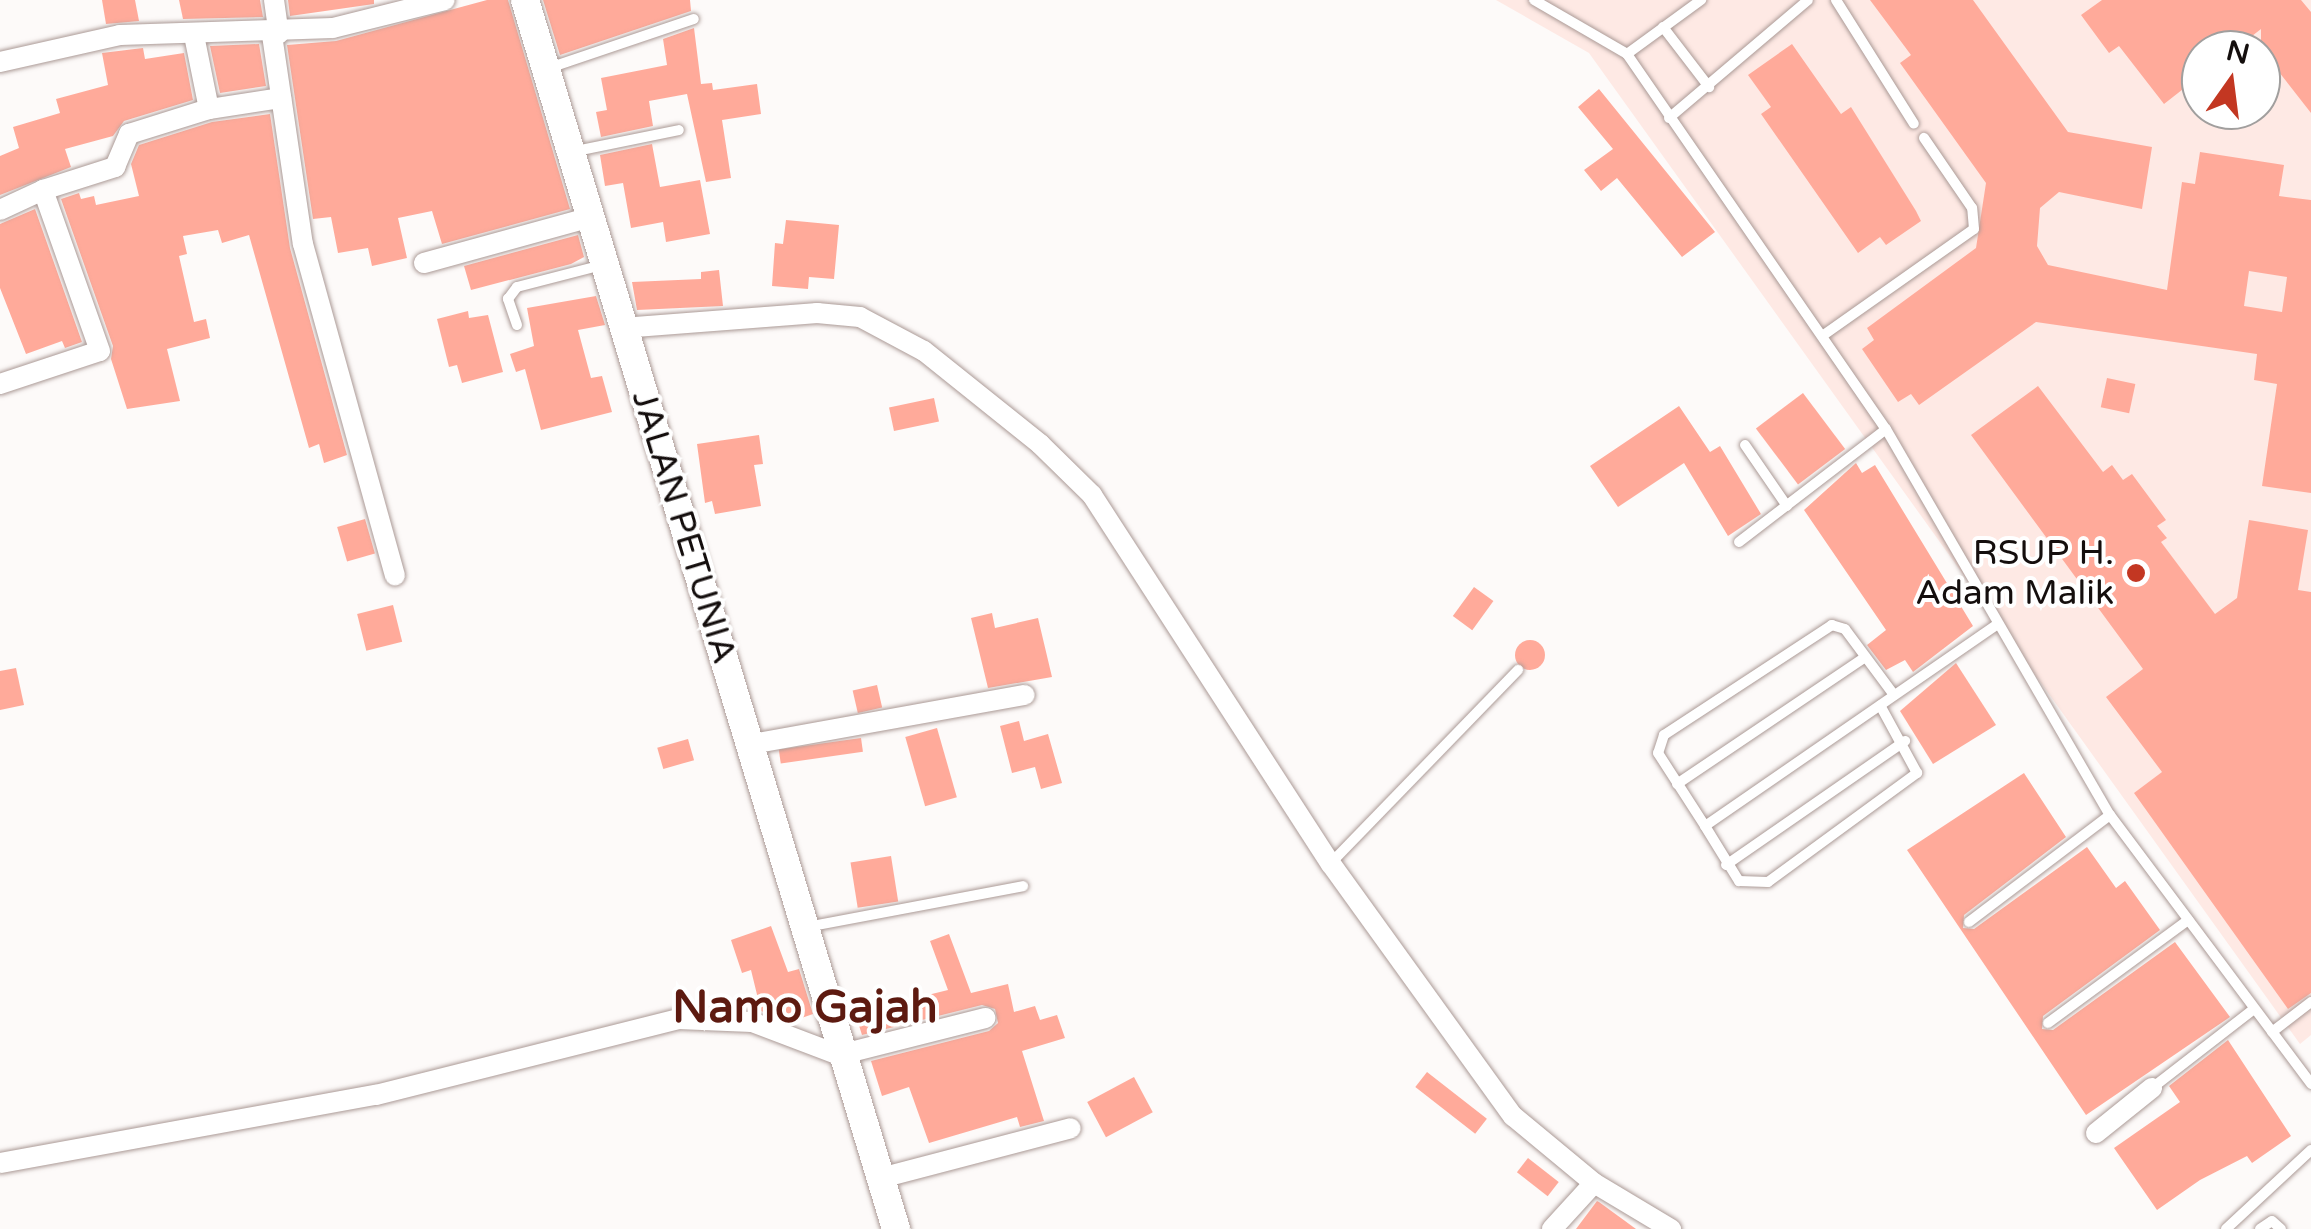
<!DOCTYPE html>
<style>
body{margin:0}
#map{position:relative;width:2311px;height:1229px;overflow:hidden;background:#fdfaf9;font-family:"Varela Round",sans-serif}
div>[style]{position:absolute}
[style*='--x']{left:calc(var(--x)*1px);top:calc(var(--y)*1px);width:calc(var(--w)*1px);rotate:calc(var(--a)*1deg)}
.built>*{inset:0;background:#fee9e4}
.building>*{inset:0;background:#ffaa9a;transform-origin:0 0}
.round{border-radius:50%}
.roads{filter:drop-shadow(0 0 2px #ab9a96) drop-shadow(0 0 2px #ab9a96)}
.lane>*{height:10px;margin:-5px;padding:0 5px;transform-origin:5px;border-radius:5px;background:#fff}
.street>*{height:20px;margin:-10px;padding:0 10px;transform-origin:10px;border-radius:10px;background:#fff}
.secondary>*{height:28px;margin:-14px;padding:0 14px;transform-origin:14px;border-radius:14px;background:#fff}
.dots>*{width:28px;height:28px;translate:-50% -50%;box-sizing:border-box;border:5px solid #fff;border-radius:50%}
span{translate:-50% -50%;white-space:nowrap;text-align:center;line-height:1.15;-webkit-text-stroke:8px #fff;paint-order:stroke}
.street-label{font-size:35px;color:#140e0d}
.poi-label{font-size:35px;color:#140e0d}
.right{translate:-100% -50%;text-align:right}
.district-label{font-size:45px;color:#5d1a10;font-weight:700}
.north{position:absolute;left:2181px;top:30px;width:100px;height:100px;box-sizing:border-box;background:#fff;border:2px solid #a19f9e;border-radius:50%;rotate:14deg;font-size:28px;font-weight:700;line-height:40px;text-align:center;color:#140e0d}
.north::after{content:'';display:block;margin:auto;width:35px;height:45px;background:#c33722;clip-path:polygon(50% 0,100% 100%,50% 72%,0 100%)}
</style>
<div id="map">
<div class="built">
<i style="clip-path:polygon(evenodd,1496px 0,2311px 0,2311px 1035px,2300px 1044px,1589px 53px,1496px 0,2201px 50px,2261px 50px,2261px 110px,2201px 110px,2201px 50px)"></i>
</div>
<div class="building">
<i style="clip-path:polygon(102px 0,135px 0,139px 21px,106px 24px)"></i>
<i style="clip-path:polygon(179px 0,260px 0,263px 17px,183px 19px)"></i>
<i style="clip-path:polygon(288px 0,374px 0,374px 4px,290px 16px)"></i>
<i style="clip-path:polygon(487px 0,508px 0,570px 209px,442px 244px,432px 211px,398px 218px,407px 258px,372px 266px,368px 248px,338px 253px,331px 217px,313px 219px,287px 45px,336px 41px)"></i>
<i style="clip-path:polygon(543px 0,690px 0,691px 11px,560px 55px)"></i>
<i style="clip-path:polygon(evenodd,1870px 0,1973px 0,2068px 132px,2152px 147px,2142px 209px,2059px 192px,2040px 208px,2037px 246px,2048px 265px,2167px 290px,2182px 182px,2195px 184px,2200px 152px,2284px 165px,2279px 196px,2311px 200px,2311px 493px,2262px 486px,2277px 384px,2254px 380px,2257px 354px,2036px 322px,1919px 405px,1911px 394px,1898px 402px,1862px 349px,1874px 340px,1867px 328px,1976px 248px,1986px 183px,1900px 63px,1911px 55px,1870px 0,2249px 271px,2287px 277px,2282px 312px,2244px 306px,2249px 271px)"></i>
<i style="clip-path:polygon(2102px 0,2301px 0,2311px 12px,2311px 113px,2261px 49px,2261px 29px,2234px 50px,2201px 50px,2201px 75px,2164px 104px,2119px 46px,2109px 53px,2081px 15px)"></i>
<i style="clip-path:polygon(694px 28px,701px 84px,712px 83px,713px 90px,757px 84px,761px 114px,722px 120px,731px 178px,706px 182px,687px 94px,649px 101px,653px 126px,601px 137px,596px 112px,607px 110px,601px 78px,667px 65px,663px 39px)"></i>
<i style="clip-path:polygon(259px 44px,266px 86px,220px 93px,210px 46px)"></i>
<i style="clip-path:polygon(1792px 44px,1841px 114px,1851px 107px,1916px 211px,1921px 221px,1886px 245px,1880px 237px,1858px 253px,1761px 114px,1771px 107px,1748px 75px)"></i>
<i style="clip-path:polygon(143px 48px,145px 59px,184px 53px,193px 100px,124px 121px,113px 136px,65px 149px,71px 167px,0 195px,0 156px,19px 148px,13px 127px,60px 113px,56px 99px,108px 85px,102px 53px)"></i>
<i style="clip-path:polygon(1599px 89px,1715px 232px,1682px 257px,1617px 178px,1601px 191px,1584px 170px,1613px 149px,1578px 107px)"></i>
<i style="clip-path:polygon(270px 114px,290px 248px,347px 455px,324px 463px,319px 444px,309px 448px,249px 235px,222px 243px,218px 230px,183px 236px,187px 254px,179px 256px,194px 322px,206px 319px,210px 338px,167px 349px,180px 401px,127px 409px,111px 359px,113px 346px,61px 199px,79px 193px,81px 199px,94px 196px,96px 205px,139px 196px,131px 164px,139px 145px,212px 122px)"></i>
<i style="clip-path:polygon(652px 144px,660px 187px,700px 180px,710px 234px,666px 242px,663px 222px,631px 228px,623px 183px,605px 186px,600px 155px)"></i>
<i style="clip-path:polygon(35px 209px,82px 342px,65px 348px,62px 341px,26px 354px,0 288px,0 224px)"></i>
<i style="clip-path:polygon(786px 220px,839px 225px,834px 279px,809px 277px,808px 289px,772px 286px,775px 243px,783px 244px)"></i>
<i style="clip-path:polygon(578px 235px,584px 257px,571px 264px,471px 290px,464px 266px)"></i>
<i style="clip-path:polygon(719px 270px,723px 306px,637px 310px,632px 282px,701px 279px,701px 272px)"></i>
<i style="clip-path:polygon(596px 296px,605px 325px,578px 330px,591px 378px,602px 376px,612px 412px,541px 430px,525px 369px,516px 372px,510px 354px,534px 346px,527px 308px)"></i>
<i style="clip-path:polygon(468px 311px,469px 318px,488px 315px,503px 372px,462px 383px,457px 365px,449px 367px,437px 319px)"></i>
<i style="left:2107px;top:378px;width:29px;height:30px;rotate:12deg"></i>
<i style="clip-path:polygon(2038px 386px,2103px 472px,2112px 465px,2123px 480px,2132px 474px,2166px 520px,2157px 526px,2167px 538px,2161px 542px,2215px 614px,2237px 598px,2249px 520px,2308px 530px,2298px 590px,2311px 592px,2311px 993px,2288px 1009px,2134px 793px,2162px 772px,2106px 697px,2143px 669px,1971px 435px)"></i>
<i style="left:1803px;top:393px;width:70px;height:59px;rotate:53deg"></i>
<i style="left:934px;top:398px;width:24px;height:46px;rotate:78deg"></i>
<i style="clip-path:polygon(1679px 406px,1710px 452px,1720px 446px,1761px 514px,1728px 536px,1684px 463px,1618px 507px,1590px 466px)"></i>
<i style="clip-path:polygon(759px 435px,763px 464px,754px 465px,761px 506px,715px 514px,712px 501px,705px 503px,697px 444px)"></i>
<i style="clip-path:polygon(1856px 463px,1862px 473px,1875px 465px,1973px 626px,1913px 672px,1905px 660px,1886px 670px,1867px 645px,1886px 630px,1804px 510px)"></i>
<i style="left:365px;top:519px;width:36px;height:29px;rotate:74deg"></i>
<i style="left:1474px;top:587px;width:24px;height:36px;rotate:36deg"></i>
<i style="left:393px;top:605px;width:38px;height:37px;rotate:76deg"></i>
<i style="clip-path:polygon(992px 613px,995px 628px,1038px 618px,1052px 677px,988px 688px,971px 618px)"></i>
<i class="round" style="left:1515px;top:640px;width:30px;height:30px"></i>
<i style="clip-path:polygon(1956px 663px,1996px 725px,1933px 764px,1900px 711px)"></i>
<i style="clip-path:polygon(16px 668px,24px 705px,0 710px,0 671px)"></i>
<i style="left:877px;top:685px;width:23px;height:25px;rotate:77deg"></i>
<i style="clip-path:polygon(1019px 721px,1024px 741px,1048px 734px,1062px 783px,1041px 789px,1035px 767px,1012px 773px,1000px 726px)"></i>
<i style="left:937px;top:728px;width:72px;height:33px;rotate:74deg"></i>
<i style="left:861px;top:738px;width:14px;height:83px;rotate:82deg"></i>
<i style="left:688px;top:739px;width:22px;height:32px;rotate:74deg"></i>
<i style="clip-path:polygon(2024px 773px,2066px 837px,1964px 915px,1963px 928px,1974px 929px,2087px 847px,2116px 888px,2125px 881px,2160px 930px,2043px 1016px,2042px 1029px,2053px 1030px,2175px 942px,2230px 1017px,2086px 1115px,1907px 850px)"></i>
<i style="left:891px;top:856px;width:46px;height:41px;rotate:81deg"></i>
<i style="clip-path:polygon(771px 926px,788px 972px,799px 969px,813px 1014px,790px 1022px,761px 1011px,751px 970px,742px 973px,731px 940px)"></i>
<i style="clip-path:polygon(949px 934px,971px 993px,1008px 984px,1014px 1012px,1035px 1006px,1040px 1020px,1057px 1015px,1065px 1038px,1022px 1051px,1044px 1121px,1020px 1127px,1017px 1117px,929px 1143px,909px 1087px,882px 1096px,871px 1061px,989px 1031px,998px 1023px,995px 1009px,982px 1005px,862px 1035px,855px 1013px,948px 990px,930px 941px)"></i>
<i style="clip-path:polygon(2228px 1040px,2291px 1136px,2252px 1163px,2247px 1156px,2200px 1180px,2157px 1210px,2114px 1148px,2180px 1102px,2169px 1086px)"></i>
<i style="left:1427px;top:1072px;width:76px;height:19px;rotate:38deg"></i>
<i style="left:1134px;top:1077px;width:40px;height:53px;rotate:62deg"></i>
<i style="left:1528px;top:1158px;width:39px;height:18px;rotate:38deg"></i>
<i style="clip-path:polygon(1597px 1201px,1599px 1202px,1636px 1229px,1576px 1229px)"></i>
</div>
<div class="roads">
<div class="lane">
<i style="--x:1534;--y:0;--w:108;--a:30.1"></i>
<i style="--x:1627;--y:54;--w:456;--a:55.4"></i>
<i style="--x:1886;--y:429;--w:446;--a:59.9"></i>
<i style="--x:2110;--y:815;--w:336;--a:53.2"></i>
<i style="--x:1836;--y:0;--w:146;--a:57.8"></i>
<i style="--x:1663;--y:27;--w:76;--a:52.5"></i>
<i style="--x:1627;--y:54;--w:92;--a:-36.1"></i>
<i style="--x:546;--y:69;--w:156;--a:-18.7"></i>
<i style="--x:1669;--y:118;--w:182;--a:-40.3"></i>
<i style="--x:571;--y:152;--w:110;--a:-11.5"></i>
<i style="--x:517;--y:325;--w:28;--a:-109"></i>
<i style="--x:508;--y:299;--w:15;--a:-53"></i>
<i style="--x:517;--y:287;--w:88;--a:-14.5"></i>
<i style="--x:1825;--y:334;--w:182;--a:-35.2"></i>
<i style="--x:1974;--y:229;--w:21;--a:-95"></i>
<i style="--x:1972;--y:208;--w:85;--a:-124.4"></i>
<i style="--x:1745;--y:445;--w:74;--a:55.5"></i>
<i style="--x:1739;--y:542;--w:185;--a:-37.5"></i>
<i style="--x:1894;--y:695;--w:82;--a:-126.6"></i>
<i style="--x:1845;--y:629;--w:14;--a:-163"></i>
<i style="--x:1832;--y:625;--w:201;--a:146.8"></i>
<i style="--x:1664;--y:735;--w:19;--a:108"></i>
<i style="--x:1658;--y:753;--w:87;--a:57.2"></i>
<i style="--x:1705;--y:826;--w:352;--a:-34.6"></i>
<i style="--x:1677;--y:784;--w:227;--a:-34"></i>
<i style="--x:1705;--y:826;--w:65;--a:58.3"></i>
<i style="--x:1739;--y:881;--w:29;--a:2"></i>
<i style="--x:1768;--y:882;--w:185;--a:-36.2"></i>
<i style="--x:1917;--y:773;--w:77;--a:-118.6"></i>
<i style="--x:1331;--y:863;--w:269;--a:-45.9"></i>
<i style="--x:1726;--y:865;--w:218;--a:-34.7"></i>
<i style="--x:1969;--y:922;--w:177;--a:-37.2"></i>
<i style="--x:807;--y:927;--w:220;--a:-10.7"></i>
<i style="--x:2048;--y:1023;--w:174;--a:-36.3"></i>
<i style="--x:2272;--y:1032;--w:49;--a:-37.6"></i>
<i style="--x:2152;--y:1088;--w:129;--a:-37.8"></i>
<i style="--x:2226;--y:1229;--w:116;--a:-42.9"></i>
<i style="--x:2260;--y:1229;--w:14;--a:-34"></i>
<i style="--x:2272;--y:1221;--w:12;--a:42"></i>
</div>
<div class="street">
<i style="--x:274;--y:0;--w:34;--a:82"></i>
<i style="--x:272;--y:35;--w:211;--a:81.6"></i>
<i style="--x:303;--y:244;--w:344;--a:74.5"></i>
<i style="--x:0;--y:62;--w:123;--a:-12.7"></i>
<i style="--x:120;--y:35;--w:213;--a:-1.9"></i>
<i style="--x:333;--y:28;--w:115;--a:-14"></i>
<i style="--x:209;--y:109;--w:73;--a:-8.7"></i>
<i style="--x:0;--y:210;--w:47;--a:-24.9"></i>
<i style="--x:424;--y:263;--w:173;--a:-15.4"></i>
<i style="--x:622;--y:328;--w:196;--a:-4.4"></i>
<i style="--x:817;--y:313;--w:43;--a:5.3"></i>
<i style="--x:860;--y:317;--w:72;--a:28"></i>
<i style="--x:924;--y:351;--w:149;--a:38.7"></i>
<i style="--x:1040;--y:444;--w:73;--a:44.4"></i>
<i style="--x:1092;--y:495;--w:440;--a:57.1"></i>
<i style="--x:1331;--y:864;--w:311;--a:54.2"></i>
<i style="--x:1513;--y:1116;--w:105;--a:39.6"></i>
<i style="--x:1594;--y:1183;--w:90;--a:30.9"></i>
<i style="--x:0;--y:384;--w:105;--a:-18.3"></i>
<i style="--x:100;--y:351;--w:171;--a:-109.5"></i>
<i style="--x:43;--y:190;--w:76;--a:-17.7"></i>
<i style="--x:115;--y:167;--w:36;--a:-67"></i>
<i style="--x:129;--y:134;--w:84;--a:-17.4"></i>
<i style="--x:209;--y:109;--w:76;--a:-101.5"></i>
<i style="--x:752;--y:744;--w:277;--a:-10.2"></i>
<i style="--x:2096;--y:1133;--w:72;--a:-38.8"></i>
<i style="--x:0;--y:1163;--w:382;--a:-10.3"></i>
<i style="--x:376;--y:1095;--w:311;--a:-14.1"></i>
<i style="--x:678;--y:1019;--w:74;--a:2.3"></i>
<i style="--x:752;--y:1022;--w:93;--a:20.8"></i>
<i style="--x:839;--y:1055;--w:151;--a:-14.2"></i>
<i style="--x:881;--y:1178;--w:196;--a:-14.7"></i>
<i style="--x:1552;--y:1229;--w:62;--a:-47.6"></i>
</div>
<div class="secondary">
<i style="--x:525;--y:0;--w:1284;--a:73.2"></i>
</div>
</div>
<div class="dots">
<i style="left:2136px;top:573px;background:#c33722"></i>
</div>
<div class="street-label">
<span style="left:684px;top:527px;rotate:73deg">JALAN PETUNIA</span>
</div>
<div class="poi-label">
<span class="right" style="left:2114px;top:573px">RSUP H.<br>Adam Malik</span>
</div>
<div class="district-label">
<span style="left:805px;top:1009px">Namo Gajah</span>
</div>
<div class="north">N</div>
</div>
